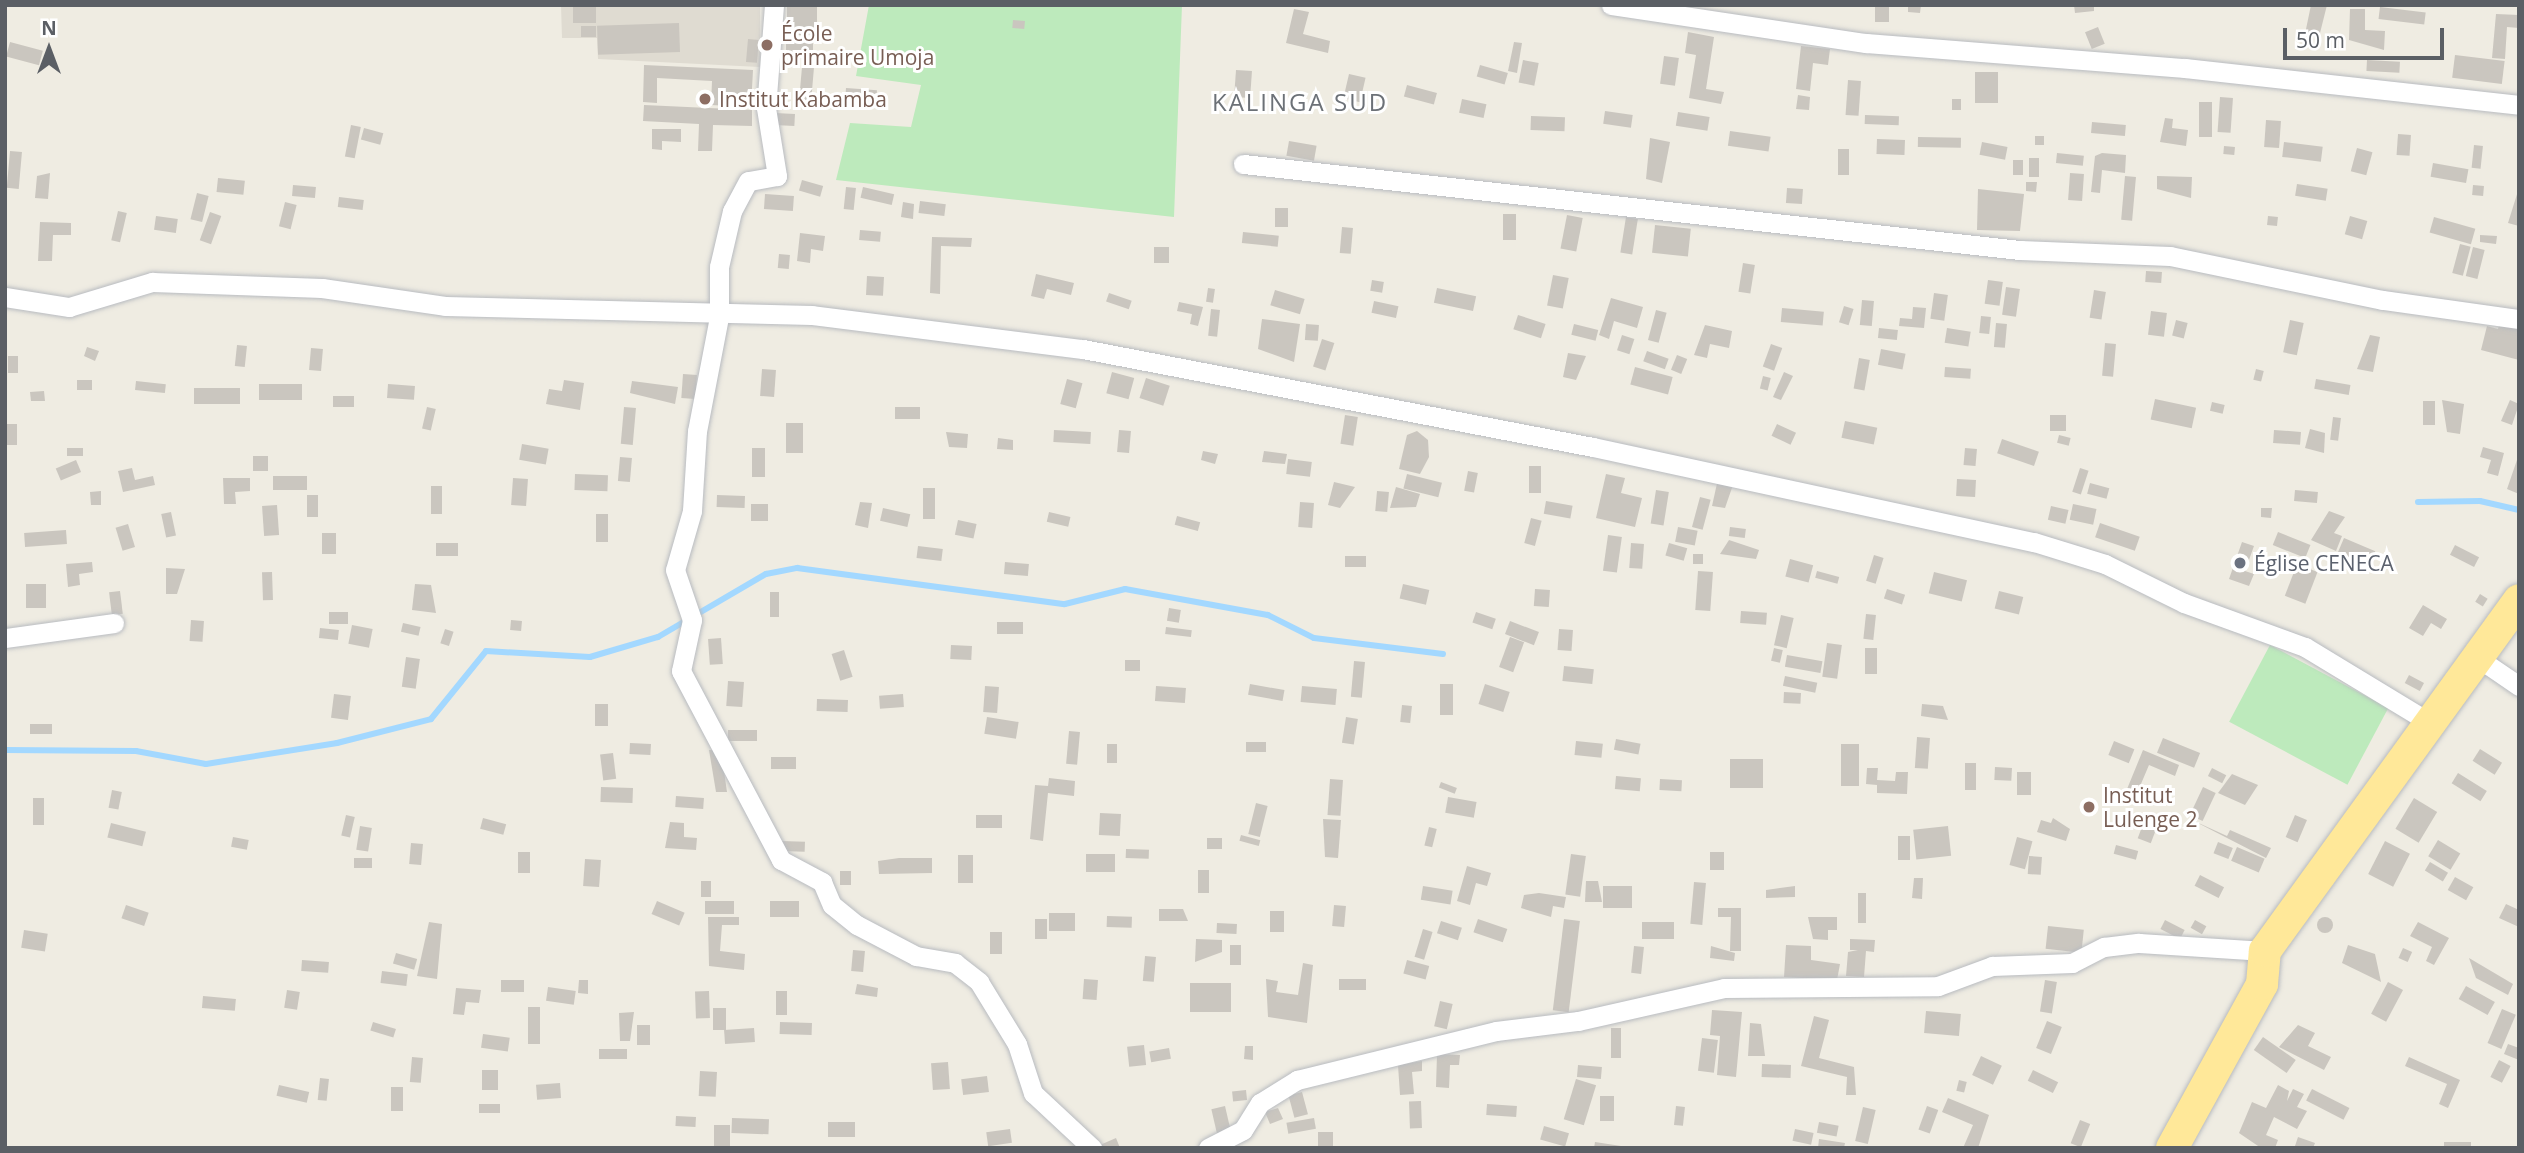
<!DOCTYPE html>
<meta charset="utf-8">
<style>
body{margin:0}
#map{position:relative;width:2524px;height:1153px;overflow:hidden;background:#efece2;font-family:"Open Sans",sans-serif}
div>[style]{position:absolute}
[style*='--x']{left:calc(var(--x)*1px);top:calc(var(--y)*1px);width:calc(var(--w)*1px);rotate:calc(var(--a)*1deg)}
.education>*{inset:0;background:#dfdbd1}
.green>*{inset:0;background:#bdeabc;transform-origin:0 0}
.stream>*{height:6px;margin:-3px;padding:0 3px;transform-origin:3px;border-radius:3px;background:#a3d8ff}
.building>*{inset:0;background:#cac6bf;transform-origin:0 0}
.round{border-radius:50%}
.roads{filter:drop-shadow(0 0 2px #b8bbc0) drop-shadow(0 0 2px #b8bbc0)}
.minor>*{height:19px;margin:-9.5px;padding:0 9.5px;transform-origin:9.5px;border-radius:9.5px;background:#fff}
.trunk>*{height:32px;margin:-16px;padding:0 16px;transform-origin:16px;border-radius:16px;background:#ffe899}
.dots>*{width:19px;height:19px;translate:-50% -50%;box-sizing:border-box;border:4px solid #fff;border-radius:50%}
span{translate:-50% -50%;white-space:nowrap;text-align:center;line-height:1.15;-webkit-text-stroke:6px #fff;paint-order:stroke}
.education-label{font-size:21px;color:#785e54}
.left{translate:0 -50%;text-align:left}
.worship-label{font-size:21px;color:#5b616d}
.quarter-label{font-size:24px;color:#6c7177;letter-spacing:2px}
.frame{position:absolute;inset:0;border:7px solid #5b5f65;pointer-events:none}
.north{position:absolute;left:14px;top:14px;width:70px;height:70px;-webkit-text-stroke:5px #fff;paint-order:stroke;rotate:0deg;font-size:19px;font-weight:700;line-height:28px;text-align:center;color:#5b5f65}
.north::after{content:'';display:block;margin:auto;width:24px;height:32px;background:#5b5f65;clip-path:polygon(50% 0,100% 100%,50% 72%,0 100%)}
.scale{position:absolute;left:2283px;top:28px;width:161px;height:32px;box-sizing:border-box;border:4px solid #5b5f65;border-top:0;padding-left:9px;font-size:21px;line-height:24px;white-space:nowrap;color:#5b5f65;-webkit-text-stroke:5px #fff;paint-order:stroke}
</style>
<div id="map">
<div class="education">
<i style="clip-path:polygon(561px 5px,760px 5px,760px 67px,598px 59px,597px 38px,562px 38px)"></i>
</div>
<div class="green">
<i style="clip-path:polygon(869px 5px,1182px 5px,1174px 217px,836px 180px,850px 123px,911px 127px,921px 85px,856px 76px)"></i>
<i style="left:2270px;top:645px;width:134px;height:87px;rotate:28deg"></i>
</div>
<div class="stream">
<i style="--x:2418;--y:502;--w:62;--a:-0.9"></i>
<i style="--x:2480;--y:501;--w:40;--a:13"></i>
<i style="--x:5;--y:750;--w:131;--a:0.4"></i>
<i style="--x:136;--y:751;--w:71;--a:10.5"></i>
<i style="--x:206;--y:764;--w:133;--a:-9.1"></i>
<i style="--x:337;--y:743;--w:97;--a:-14.3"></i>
<i style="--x:431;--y:719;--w:87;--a:-51"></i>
<i style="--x:486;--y:651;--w:104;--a:3.3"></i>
<i style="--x:590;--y:657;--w:71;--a:-16.4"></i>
<i style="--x:658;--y:637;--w:125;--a:-30.3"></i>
<i style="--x:766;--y:574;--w:32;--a:-11"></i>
<i style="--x:797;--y:568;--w:270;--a:7.7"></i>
<i style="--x:1065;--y:604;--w:62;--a:-14"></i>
<i style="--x:1125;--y:589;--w:145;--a:10.3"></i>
<i style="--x:1268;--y:615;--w:51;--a:26.6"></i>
<i style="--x:1314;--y:638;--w:130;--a:7.1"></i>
</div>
<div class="building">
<i style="left:573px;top:5px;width:23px;height:18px"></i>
<i style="left:787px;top:5px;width:30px;height:30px"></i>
<i style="left:1875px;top:5px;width:14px;height:17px"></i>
<i style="clip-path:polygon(1908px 5px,1921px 5px,1920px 13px,1908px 12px)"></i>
<i style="clip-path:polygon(2074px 5px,2094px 5px,2094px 11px,2075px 13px)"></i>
<i style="clip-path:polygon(2311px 5px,2327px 5px,2319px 37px,2305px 34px)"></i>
<i style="left:2380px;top:7px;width:46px;height:12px;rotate:7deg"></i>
<i style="clip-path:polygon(1294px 9px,1309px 12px,1303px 34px,1330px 41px,1328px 53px,1286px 43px)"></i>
<i style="clip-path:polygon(2350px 9px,2365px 9px,2365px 30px,2385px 31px,2384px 50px,2349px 40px)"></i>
<i style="clip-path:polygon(2496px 14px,2519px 15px,2519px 28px,2507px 27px,2505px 59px,2492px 58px)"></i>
<i style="left:1013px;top:20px;width:12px;height:8px;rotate:5deg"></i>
<i style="left:679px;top:23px;width:29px;height:82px;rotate:88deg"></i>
<i style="left:581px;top:26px;width:15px;height:11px"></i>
<i style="left:2098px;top:27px;width:18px;height:14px;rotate:68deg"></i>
<i style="clip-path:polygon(1688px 32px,1714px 37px,1706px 89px,1724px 92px,1721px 104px,1689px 98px,1696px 55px,1685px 53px)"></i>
<i style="left:748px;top:39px;width:11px;height:23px;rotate:5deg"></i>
<i style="left:786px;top:39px;width:27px;height:14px"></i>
<i style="left:10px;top:42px;width:34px;height:15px;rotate:15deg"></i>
<i style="clip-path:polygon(1514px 42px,1522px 43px,1517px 73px,1508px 71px)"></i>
<i style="clip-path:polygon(1801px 46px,1830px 49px,1828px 65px,1813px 63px,1810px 91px,1796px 89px)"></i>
<i style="left:2455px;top:55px;width:50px;height:23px;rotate:7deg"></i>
<i style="left:1664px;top:56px;width:15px;height:28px;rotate:8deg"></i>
<i style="left:1523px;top:60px;width:16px;height:23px;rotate:11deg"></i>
<i style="left:2367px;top:60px;width:33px;height:11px;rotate:3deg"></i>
<i style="clip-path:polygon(644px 65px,753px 70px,751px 107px,711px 105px,712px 81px,657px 78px,657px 103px,643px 102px)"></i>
<i style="left:1480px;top:65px;width:29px;height:12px;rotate:16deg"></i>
<i style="left:802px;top:67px;width:12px;height:33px;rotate:5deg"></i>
<i style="left:1236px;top:70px;width:16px;height:27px;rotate:4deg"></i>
<i style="left:1975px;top:72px;width:23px;height:31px"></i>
<i style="left:1349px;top:74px;width:17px;height:25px;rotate:13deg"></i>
<i style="left:1848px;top:80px;width:13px;height:35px;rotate:4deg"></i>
<i style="left:1407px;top:85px;width:31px;height:12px;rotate:15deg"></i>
<i style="left:846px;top:88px;width:31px;height:10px;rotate:4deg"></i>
<i style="clip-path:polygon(1798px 95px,1810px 97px,1809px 110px,1796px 109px)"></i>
<i style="left:2220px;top:97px;width:13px;height:35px;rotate:4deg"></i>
<i style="left:1462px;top:99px;width:25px;height:14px;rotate:12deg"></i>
<i style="left:1952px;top:99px;width:9px;height:11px"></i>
<i style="left:2199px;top:102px;width:13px;height:35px"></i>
<i style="clip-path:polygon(644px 105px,752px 110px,752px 126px,713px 125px,712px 151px,698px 151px,699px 124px,643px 121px)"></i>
<i style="left:1605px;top:111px;width:28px;height:13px;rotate:8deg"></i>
<i style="left:1678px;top:112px;width:32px;height:14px;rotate:9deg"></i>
<i style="left:775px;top:113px;width:20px;height:12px;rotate:3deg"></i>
<i style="left:1865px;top:115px;width:34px;height:9px;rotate:2deg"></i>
<i style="left:1531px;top:116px;width:34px;height:14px;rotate:2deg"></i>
<i style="clip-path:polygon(2165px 118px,2173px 119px,2172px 128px,2188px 130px,2186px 146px,2160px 142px)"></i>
<i style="left:2266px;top:120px;width:15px;height:27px;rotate:4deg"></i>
<i style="left:2092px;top:122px;width:34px;height:11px;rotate:5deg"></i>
<i style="left:351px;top:125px;width:10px;height:32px;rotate:11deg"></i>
<i style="left:364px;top:128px;width:20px;height:12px;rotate:15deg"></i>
<i style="clip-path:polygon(652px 129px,681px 129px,681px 142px,662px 141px,662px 150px,652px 149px)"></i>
<i style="left:1730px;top:131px;width:41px;height:15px;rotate:8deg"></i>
<i style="left:2398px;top:134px;width:13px;height:21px;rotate:4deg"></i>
<i style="left:2035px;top:136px;width:9px;height:9px"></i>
<i style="left:1918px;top:137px;width:43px;height:10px;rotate:1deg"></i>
<i style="clip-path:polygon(1650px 138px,1670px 142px,1662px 183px,1646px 179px)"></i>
<i style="left:1877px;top:139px;width:28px;height:15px;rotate:2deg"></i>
<i style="left:1289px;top:141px;width:28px;height:15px;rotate:10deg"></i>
<i style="left:1982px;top:142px;width:26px;height:13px;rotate:11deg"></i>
<i style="left:2284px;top:142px;width:39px;height:15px;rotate:7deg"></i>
<i style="left:2474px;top:145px;width:9px;height:23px;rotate:6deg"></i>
<i style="left:2224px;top:146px;width:11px;height:8px;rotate:5deg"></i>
<i style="left:2357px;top:148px;width:16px;height:24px;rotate:15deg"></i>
<i style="left:1838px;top:149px;width:11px;height:26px"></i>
<i style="left:10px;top:151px;width:12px;height:37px;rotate:5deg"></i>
<i style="left:2057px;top:153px;width:27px;height:10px;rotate:6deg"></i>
<i style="clip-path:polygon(2102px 153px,2126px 155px,2125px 173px,2102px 170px,2100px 193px,2091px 192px,2095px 156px)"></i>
<i style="left:2029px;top:158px;width:10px;height:19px"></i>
<i style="left:2013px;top:160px;width:10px;height:15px"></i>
<i style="left:2433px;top:163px;width:36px;height:14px;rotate:10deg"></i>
<i style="clip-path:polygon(50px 173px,48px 199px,35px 198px,37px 176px)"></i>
<i style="left:2070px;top:173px;width:14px;height:27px;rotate:4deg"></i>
<i style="left:2125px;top:176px;width:11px;height:44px;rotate:5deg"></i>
<i style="clip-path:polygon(2157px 176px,2192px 177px,2191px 198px,2157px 189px)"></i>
<i style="left:218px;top:178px;width:27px;height:14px;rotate:6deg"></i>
<i style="left:802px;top:180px;width:22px;height:11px;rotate:16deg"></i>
<i style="clip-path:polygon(2026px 182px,2037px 182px,2036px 192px,2026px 191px)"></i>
<i style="left:2297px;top:184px;width:31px;height:12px;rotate:9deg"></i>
<i style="left:293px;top:185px;width:23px;height:11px;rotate:5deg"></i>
<i style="left:2473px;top:185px;width:11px;height:10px;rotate:5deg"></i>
<i style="left:846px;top:187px;width:10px;height:22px;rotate:6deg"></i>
<i style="left:863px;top:187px;width:32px;height:11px;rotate:13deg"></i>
<i style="left:1787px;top:188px;width:16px;height:15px;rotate:4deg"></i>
<i style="clip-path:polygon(1978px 189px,2024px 194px,2020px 231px,1977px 230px)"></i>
<i style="clip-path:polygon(2518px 191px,2519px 191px,2519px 226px,2508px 223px)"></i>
<i style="left:197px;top:193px;width:12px;height:27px;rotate:14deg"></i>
<i style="left:765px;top:194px;width:29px;height:15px;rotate:4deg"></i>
<i style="left:339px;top:197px;width:25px;height:10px;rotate:7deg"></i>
<i style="left:920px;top:201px;width:26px;height:12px;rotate:7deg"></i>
<i style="left:285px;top:202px;width:12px;height:25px;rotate:14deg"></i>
<i style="clip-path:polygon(903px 202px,914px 204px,913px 219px,901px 217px)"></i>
<i style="left:1275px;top:208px;width:13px;height:19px"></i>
<i style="left:118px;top:211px;width:9px;height:30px;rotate:13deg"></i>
<i style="left:210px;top:212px;width:12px;height:30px;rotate:20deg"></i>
<i style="left:1503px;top:214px;width:13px;height:26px"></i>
<i style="left:1567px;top:215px;width:16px;height:34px;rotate:11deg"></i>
<i style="left:156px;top:216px;width:22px;height:14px;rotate:8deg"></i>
<i style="left:2268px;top:216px;width:10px;height:9px;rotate:6deg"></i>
<i style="left:2350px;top:216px;width:18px;height:19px;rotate:16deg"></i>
<i style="left:1626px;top:217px;width:12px;height:36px;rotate:9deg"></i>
<i style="left:2434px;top:217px;width:43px;height:16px;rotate:16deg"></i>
<i style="clip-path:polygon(40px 222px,71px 223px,71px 235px,53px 235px,52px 261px,38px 261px)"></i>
<i style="left:1655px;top:225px;width:36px;height:28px;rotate:6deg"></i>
<i style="left:1342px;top:227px;width:11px;height:26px;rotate:5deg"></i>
<i style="left:860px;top:230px;width:21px;height:10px;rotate:5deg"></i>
<i style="left:1243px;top:232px;width:36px;height:11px;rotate:6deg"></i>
<i style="clip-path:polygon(800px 233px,825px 236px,823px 251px,811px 249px,810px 263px,797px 261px)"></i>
<i style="clip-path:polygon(2480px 235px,2497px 236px,2496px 244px,2480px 242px)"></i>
<i style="clip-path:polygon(932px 237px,972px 238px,971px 247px,941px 246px,940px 294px,930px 293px)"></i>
<i style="left:2460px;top:244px;width:11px;height:30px;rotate:15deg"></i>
<i style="left:1154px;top:247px;width:15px;height:16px"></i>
<i style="left:2473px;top:247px;width:12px;height:30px;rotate:14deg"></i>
<i style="left:779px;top:254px;width:11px;height:14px;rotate:5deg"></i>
<i style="left:1743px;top:263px;width:12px;height:29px;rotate:9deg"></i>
<i style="left:2146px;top:271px;width:16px;height:11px;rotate:4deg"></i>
<i style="clip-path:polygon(1036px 274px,1074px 283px,1071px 295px,1047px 289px,1044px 299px,1031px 296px)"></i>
<i style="left:1553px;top:275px;width:16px;height:31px;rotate:11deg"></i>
<i style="left:867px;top:276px;width:17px;height:19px;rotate:3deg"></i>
<i style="left:1372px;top:280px;width:12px;height:11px;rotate:9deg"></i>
<i style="left:1988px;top:280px;width:15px;height:24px;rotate:8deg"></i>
<i style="left:2006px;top:287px;width:14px;height:28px;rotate:8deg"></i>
<i style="left:1208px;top:288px;width:7px;height:14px;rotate:8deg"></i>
<i style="left:1437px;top:288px;width:40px;height:15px;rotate:12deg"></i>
<i style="left:1275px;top:290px;width:31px;height:16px;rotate:17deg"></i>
<i style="left:2094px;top:290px;width:12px;height:28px;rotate:9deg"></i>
<i style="left:1109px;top:293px;width:24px;height:9px;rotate:19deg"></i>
<i style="left:1934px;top:293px;width:14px;height:26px;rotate:8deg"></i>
<i style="clip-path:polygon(1611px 298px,1643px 307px,1637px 328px,1614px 321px,1609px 339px,1599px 335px)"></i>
<i style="left:1862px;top:300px;width:12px;height:25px;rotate:5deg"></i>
<i style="left:1374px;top:301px;width:25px;height:12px;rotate:12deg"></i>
<i style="clip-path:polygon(1179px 302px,1203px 307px,1198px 326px,1190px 324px,1192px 314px,1177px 311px)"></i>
<i style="left:1844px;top:306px;width:10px;height:17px;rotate:17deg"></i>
<i style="clip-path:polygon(1913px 307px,1926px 308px,1924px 328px,1899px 326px,1900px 318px,1912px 319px)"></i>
<i style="left:1782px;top:308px;width:42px;height:14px;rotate:5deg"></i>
<i style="left:1211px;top:309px;width:9px;height:27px;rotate:6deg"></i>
<i style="left:1656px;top:310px;width:11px;height:31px;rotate:15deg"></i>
<i style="left:2151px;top:311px;width:16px;height:24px;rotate:7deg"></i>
<i style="left:1518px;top:315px;width:29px;height:15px;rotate:18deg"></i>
<i style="left:1981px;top:316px;width:10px;height:17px;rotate:6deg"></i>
<i style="clip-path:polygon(1262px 319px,1300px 324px,1294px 362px,1258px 349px)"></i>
<i style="left:2176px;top:320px;width:12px;height:16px;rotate:14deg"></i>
<i style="left:2290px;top:320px;width:14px;height:33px;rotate:12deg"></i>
<i style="clip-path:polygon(2500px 321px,2519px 326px,2519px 360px,2481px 350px,2487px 326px,2498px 329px)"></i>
<i style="left:1996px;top:323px;width:11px;height:24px;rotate:5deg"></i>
<i style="left:1306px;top:324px;width:13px;height:16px;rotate:4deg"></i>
<i style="left:1574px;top:324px;width:25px;height:11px;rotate:14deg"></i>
<i style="clip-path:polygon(1705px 325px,1732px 331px,1729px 348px,1710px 344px,1707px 358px,1694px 355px)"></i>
<i style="left:1879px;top:328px;width:19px;height:10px;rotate:6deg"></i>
<i style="left:1947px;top:328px;width:24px;height:15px;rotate:9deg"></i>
<i style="left:1622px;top:335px;width:13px;height:16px;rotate:18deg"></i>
<i style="clip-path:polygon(2370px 335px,2380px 337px,2373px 372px,2357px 369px)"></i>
<i style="left:1322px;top:339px;width:13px;height:29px;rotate:18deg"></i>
<i style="left:2105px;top:343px;width:11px;height:33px;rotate:5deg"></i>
<i style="left:1771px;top:344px;width:12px;height:24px;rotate:20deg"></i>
<i style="left:237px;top:345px;width:10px;height:21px;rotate:6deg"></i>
<i style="clip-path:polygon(87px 347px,99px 351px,95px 361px,84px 356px)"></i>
<i style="left:311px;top:348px;width:12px;height:22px;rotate:5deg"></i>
<i style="left:1881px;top:349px;width:25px;height:16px;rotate:11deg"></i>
<i style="left:1647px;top:351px;width:23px;height:11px;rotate:20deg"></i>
<i style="clip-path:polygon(1568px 353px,1586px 356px,1576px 380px,1563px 377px)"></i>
<i style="left:1677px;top:355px;width:11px;height:16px;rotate:22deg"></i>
<i style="left:8px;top:356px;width:10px;height:17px"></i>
<i style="left:1859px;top:358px;width:11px;height:31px;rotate:10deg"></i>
<i style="left:1635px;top:367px;width:39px;height:18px;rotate:15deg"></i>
<i style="left:1945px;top:367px;width:26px;height:10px;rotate:4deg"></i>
<i style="left:762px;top:369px;width:14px;height:27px;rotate:4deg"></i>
<i style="left:2256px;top:369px;width:8px;height:11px;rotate:14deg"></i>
<i style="left:1112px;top:372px;width:23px;height:22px;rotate:15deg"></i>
<i style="clip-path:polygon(1784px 372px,1793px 376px,1781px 400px,1773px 397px)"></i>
<i style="left:683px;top:374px;width:14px;height:24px;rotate:4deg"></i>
<i style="left:1763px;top:376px;width:8px;height:13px;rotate:14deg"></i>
<i style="left:1146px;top:378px;width:25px;height:21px;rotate:18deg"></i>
<i style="left:1067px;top:379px;width:16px;height:26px;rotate:15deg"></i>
<i style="left:2316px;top:379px;width:35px;height:10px;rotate:10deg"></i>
<i style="left:77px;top:380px;width:15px;height:10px"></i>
<i style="clip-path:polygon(564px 380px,584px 383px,580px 410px,546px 404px,549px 389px,562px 391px)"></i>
<i style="left:136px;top:381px;width:30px;height:9px;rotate:6deg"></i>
<i style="clip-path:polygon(632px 381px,678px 387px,675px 404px,630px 393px)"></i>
<i style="left:302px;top:384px;width:16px;height:43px;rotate:90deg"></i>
<i style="left:388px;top:384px;width:27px;height:14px;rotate:4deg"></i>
<i style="left:194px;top:388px;width:46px;height:16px"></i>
<i style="clip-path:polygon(44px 391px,45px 401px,31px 401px,30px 392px)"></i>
<i style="left:333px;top:396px;width:21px;height:11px"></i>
<i style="left:2155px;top:399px;width:42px;height:21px;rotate:12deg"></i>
<i style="clip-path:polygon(2442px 400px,2464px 404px,2460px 434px,2447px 432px)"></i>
<i style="clip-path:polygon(2510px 400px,2519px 404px,2512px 425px,2501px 421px)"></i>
<i style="left:2423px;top:401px;width:12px;height:24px"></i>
<i style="left:2212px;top:402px;width:13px;height:9px;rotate:13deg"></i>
<i style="left:427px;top:407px;width:9px;height:22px;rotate:13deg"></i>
<i style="left:624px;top:407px;width:12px;height:37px;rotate:5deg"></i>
<i style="left:895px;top:407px;width:25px;height:12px"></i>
<i style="left:1345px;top:415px;width:13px;height:29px;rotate:9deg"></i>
<i style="left:2050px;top:415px;width:16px;height:16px"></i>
<i style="left:2333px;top:417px;width:8px;height:23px;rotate:7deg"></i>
<i style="left:1845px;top:421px;width:33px;height:17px;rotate:12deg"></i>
<i style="left:786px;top:423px;width:17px;height:30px"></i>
<i style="left:5px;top:424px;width:12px;height:21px"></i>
<i style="left:1777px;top:424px;width:21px;height:13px;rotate:25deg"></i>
<i style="clip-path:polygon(2310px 429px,2325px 433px,2324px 453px,2305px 448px)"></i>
<i style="left:1054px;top:430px;width:37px;height:12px;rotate:3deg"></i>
<i style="left:1119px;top:430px;width:12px;height:22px;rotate:5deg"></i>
<i style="left:2274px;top:430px;width:27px;height:13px;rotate:4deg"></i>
<i style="clip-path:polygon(1417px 431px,1428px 440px,1429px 457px,1420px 474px,1399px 469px,1407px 435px)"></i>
<i style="clip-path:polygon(946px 432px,968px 434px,967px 448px,949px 447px)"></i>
<i style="left:2059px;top:435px;width:12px;height:8px;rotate:14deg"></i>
<i style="clip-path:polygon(998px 438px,1013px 440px,1013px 450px,997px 449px)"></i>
<i style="left:2002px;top:439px;width:39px;height:15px;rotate:19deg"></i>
<i style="left:522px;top:444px;width:27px;height:16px;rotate:10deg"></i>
<i style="clip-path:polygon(2483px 447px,2504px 453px,2498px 476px,2487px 473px,2491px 460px,2480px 457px)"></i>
<i style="left:83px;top:448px;width:8px;height:16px;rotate:90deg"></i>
<i style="left:752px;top:448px;width:13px;height:29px"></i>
<i style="left:1965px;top:448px;width:12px;height:17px;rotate:5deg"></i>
<i style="clip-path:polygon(1203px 451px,1218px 454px,1215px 464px,1201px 460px)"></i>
<i style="clip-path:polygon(1264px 451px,1287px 454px,1285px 464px,1262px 462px)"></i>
<i style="left:253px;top:456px;width:15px;height:15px"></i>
<i style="left:620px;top:457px;width:12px;height:24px;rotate:5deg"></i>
<i style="clip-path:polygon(2518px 457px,2519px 457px,2519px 494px,2507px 489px)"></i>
<i style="left:1288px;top:459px;width:24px;height:15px;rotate:7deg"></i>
<i style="left:76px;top:460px;width:13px;height:22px;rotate:67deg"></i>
<i style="left:1529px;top:466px;width:12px;height:27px"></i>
<i style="clip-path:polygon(132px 468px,135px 480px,153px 476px,155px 485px,123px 492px,118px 471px)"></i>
<i style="left:2080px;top:468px;width:9px;height:25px;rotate:18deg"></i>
<i style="left:1468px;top:471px;width:10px;height:20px;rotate:11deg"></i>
<i style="left:575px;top:474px;width:33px;height:16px;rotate:2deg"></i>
<i style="left:1407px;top:474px;width:36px;height:15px;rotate:14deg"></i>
<i style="clip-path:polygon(1606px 474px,1625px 478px,1621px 493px,1642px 498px,1635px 527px,1596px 518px)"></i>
<i style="left:307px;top:476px;width:14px;height:34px;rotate:90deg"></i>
<i style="clip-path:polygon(223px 478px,250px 478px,250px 491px,235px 492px,236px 504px,224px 504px)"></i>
<i style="left:513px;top:478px;width:15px;height:27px;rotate:4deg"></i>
<i style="clip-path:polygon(1718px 479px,1734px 482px,1725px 508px,1712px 506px)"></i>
<i style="left:1957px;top:479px;width:19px;height:17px;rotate:3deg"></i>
<i style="clip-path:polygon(1334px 482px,1355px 487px,1340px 508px,1328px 505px)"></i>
<i style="left:2090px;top:483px;width:20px;height:11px;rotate:15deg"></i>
<i style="left:431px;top:486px;width:11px;height:28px"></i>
<i style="clip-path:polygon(1396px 487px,1420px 494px,1416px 507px,1390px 508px)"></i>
<i style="left:923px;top:488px;width:12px;height:31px"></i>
<i style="left:1656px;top:490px;width:13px;height:34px;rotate:9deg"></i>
<i style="left:2295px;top:490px;width:23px;height:11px;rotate:5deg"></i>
<i style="clip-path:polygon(101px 491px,101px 505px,91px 505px,90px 492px)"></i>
<i style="left:1377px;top:491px;width:12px;height:20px;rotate:5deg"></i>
<i style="left:307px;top:495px;width:11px;height:22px"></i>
<i style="left:717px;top:495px;width:28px;height:12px;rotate:2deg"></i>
<i style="left:1700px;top:497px;width:11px;height:31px;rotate:15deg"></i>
<i style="left:1546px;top:501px;width:27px;height:13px;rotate:10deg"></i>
<i style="clip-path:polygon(860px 502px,872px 503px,868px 528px,855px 525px)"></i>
<i style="left:1300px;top:502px;width:14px;height:25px;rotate:4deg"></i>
<i style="left:751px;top:504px;width:17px;height:17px"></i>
<i style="left:2073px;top:504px;width:24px;height:16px;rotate:12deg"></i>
<i style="left:277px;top:505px;width:30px;height:15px;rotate:86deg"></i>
<i style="left:2051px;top:506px;width:18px;height:14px;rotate:13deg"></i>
<i style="left:883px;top:508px;width:28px;height:13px;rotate:13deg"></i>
<i style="clip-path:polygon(2261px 508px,2272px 508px,2271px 518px,2261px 517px)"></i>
<i style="clip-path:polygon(2329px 511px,2345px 517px,2334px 533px,2342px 536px,2336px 551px,2311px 540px)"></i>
<i style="left:171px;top:512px;width:24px;height:10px;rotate:78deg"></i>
<i style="left:1049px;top:512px;width:22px;height:10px;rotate:13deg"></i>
<i style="left:596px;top:514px;width:12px;height:28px"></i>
<i style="left:1177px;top:516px;width:24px;height:9px;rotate:15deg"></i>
<i style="left:1531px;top:518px;width:11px;height:26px;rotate:15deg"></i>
<i style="left:958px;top:520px;width:19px;height:15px;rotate:12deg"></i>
<i style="left:2100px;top:523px;width:42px;height:15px;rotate:19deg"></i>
<i style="left:128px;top:524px;width:24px;height:13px;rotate:73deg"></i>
<i style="left:1678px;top:527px;width:20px;height:15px;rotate:11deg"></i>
<i style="left:1730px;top:527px;width:16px;height:9px;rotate:7deg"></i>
<i style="left:66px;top:530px;width:14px;height:42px;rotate:86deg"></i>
<i style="left:2278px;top:532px;width:35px;height:14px;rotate:22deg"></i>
<i style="left:322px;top:533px;width:14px;height:21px"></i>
<i style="left:1608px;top:535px;width:14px;height:36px;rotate:8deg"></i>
<i style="left:2344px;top:538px;width:34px;height:16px;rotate:23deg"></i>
<i style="clip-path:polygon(1729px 540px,1759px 550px,1756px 559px,1720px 554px)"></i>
<i style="clip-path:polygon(2242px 542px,2254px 546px,2245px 571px,2254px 574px,2249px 586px,2229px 579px)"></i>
<i style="left:436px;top:543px;width:22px;height:13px"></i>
<i style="left:1631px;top:543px;width:13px;height:25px;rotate:4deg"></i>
<i style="left:1669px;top:543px;width:19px;height:13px;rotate:16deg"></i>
<i style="left:2455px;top:545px;width:27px;height:11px;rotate:27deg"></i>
<i style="left:918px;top:546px;width:25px;height:12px;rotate:7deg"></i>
<i style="left:1693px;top:554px;width:10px;height:10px"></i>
<i style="left:1874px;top:555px;width:10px;height:27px;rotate:17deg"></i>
<i style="left:1345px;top:556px;width:21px;height:11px"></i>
<i style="left:1790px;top:559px;width:24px;height:18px;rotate:15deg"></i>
<i style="clip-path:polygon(92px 562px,93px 572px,79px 574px,80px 585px,68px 587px,66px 564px)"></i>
<i style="left:1005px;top:562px;width:24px;height:12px;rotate:5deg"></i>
<i style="left:2297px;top:564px;width:22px;height:34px;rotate:21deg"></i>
<i style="clip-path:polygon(166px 568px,185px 569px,177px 594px,166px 594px)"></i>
<i style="left:1698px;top:571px;width:15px;height:39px;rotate:4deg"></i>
<i style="left:1817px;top:571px;width:23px;height:7px;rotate:15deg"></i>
<i style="left:272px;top:572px;width:28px;height:10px;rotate:88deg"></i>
<i style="left:1934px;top:572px;width:34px;height:22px;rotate:14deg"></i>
<i style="left:26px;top:584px;width:20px;height:24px"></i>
<i style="clip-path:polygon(415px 584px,431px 585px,436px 613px,412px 610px)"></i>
<i style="left:1403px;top:584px;width:27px;height:15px;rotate:13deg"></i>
<i style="left:1535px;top:589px;width:15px;height:17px;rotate:4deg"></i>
<i style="left:1887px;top:589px;width:19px;height:10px;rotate:18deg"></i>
<i style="left:120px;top:591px;width:23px;height:11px;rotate:83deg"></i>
<i style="left:1999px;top:591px;width:25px;height:18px;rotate:14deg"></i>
<i style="left:770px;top:592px;width:9px;height:25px"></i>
<i style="left:2480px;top:594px;width:9px;height:9px;rotate:32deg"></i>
<i style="clip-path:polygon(2423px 605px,2447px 619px,2441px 629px,2431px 623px,2423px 636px,2409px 628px)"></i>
<i style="left:1169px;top:608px;width:12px;height:13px;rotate:9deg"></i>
<i style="left:1741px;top:611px;width:26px;height:12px;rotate:4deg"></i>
<i style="left:329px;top:612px;width:19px;height:12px"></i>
<i style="left:1476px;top:612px;width:21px;height:11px;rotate:19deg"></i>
<i style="left:1866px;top:614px;width:10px;height:25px;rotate:6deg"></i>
<i style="left:1781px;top:615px;width:13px;height:31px;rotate:13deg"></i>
<i style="left:191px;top:620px;width:13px;height:21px;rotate:4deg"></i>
<i style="left:511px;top:620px;width:11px;height:10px;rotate:5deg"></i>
<i style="left:1510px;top:621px;width:31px;height:14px;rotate:21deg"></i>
<i style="left:997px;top:622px;width:26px;height:12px"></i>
<i style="left:403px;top:623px;width:18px;height:9px;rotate:13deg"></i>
<i style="left:352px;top:625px;width:21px;height:19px;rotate:11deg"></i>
<i style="left:1166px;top:627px;width:26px;height:7px;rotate:7deg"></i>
<i style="left:320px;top:628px;width:19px;height:10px;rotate:6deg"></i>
<i style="left:445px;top:629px;width:9px;height:15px;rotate:18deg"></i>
<i style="left:1559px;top:629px;width:14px;height:21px;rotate:4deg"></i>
<i style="left:1510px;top:637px;width:15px;height:32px;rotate:20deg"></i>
<i style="left:721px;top:638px;width:26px;height:13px;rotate:86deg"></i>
<i style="left:1827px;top:643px;width:15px;height:34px;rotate:8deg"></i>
<i style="left:951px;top:645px;width:21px;height:14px;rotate:3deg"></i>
<i style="left:1774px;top:648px;width:9px;height:13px;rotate:13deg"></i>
<i style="left:1865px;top:648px;width:12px;height:26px"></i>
<i style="left:844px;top:650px;width:28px;height:13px;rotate:72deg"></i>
<i style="left:1787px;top:655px;width:36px;height:12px;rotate:10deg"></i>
<i style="left:406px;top:657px;width:14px;height:30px;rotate:8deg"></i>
<i style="left:1125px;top:660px;width:15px;height:11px"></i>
<i style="left:1354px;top:661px;width:11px;height:36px;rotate:5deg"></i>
<i style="left:1564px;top:666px;width:30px;height:15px;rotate:6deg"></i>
<i style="left:2409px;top:675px;width:17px;height:9px;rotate:28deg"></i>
<i style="left:1785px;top:676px;width:33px;height:10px;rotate:12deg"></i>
<i style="left:728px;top:681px;width:16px;height:25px;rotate:4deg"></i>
<i style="left:1250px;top:684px;width:35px;height:11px;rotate:10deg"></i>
<i style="left:1440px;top:684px;width:13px;height:31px"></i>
<i style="left:1485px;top:684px;width:26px;height:21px;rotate:18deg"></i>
<i style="left:985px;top:686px;width:14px;height:26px;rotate:4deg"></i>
<i style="left:1156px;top:686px;width:30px;height:15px;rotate:4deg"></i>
<i style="left:1302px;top:686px;width:35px;height:16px;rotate:5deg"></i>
<i style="left:1784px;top:692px;width:17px;height:11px;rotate:3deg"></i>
<i style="left:334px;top:694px;width:17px;height:24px;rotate:7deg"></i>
<i style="left:903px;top:694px;width:13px;height:24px;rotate:86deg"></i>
<i style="left:817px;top:699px;width:31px;height:12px;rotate:2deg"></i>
<i style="left:595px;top:704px;width:13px;height:22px"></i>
<i style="clip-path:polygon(1922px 704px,1943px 706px,1948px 720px,1921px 716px)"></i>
<i style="left:1402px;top:705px;width:10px;height:17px;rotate:6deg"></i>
<i style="left:987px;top:717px;width:32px;height:17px;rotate:9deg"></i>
<i style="left:1346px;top:717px;width:12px;height:26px;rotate:9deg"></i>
<i style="left:30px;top:724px;width:22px;height:10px"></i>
<i style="left:728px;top:730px;width:29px;height:11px"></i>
<i style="left:1069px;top:731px;width:11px;height:33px;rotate:5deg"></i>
<i style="left:1917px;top:737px;width:13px;height:31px;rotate:4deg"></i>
<i style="left:2163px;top:738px;width:40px;height:16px;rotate:22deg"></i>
<i style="left:1616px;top:739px;width:25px;height:11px;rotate:11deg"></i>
<i style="left:1576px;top:741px;width:27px;height:14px;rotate:6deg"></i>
<i style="left:2114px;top:741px;width:22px;height:15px;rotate:22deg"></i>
<i style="left:1246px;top:742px;width:20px;height:10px"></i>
<i style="left:630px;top:743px;width:21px;height:11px;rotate:3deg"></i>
<i style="left:1107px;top:744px;width:10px;height:19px"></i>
<i style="left:1841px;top:744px;width:18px;height:42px"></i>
<i style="left:2480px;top:749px;width:26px;height:14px;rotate:32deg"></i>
<i style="clip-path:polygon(709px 750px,721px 750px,727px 792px,716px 792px)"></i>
<i style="clip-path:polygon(2143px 750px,2179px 765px,2175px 776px,2149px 765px,2135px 798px,2125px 794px)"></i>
<i style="left:613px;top:753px;width:26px;height:13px;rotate:83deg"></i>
<i style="left:771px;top:757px;width:25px;height:12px"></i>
<i style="left:1763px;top:759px;width:29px;height:33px;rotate:90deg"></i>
<i style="left:1965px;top:763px;width:11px;height:27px"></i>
<i style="left:1995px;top:767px;width:17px;height:13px;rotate:3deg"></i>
<i style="clip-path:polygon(1867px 768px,1878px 768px,1877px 780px,1895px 781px,1896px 772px,1908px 772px,1907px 794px,1877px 793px,1877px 785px,1866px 784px)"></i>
<i style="left:2212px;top:768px;width:16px;height:9px;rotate:27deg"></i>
<i style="left:2017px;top:772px;width:14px;height:23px"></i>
<i style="left:2458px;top:773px;width:34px;height:12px;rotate:32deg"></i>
<i style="clip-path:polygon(2232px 774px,2258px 785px,2245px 805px,2218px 793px)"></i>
<i style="left:1616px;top:776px;width:25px;height:13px;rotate:5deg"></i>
<i style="clip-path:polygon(1049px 778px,1075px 781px,1074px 796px,1048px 793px,1043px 841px,1030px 839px,1035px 785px,1048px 786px)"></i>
<i style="left:1330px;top:779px;width:13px;height:36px;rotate:4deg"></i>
<i style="left:1660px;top:779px;width:22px;height:11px;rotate:3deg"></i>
<i style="left:1441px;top:782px;width:17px;height:6px;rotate:21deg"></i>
<i style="left:601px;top:787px;width:32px;height:15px;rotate:2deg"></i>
<i style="left:2203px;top:787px;width:14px;height:31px;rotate:25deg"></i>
<i style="left:112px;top:790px;width:10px;height:18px;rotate:11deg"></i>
<i style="left:676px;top:796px;width:28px;height:11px;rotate:4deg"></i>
<i style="left:1448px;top:797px;width:29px;height:16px;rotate:10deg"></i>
<i style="left:33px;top:798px;width:11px;height:27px"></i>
<i style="left:2414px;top:798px;width:27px;height:36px;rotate:31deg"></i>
<i style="left:1256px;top:803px;width:12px;height:32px;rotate:14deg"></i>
<i style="left:1100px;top:813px;width:21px;height:22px;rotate:3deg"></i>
<i style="left:2147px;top:814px;width:14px;height:26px;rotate:21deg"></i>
<i style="left:346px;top:815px;width:9px;height:21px;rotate:13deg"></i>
<i style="left:976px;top:815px;width:26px;height:13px"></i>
<i style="left:2295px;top:815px;width:13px;height:24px;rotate:23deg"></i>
<i style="left:483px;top:818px;width:24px;height:11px;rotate:15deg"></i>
<i style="clip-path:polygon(2053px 818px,2070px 829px,2066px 841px,2037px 832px,2041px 820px,2051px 823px)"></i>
<i style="clip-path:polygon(1323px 819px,1341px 820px,1338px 858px,1325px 857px)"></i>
<i style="clip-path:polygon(2192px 820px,2227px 836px,2230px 830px,2271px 848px,2266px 858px)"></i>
<i style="clip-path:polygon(670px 822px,684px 823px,684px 837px,697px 838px,696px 850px,665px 848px)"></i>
<i style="left:111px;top:823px;width:36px;height:15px;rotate:14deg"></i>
<i style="left:360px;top:826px;width:12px;height:24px;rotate:9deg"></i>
<i style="left:1948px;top:826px;width:30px;height:35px;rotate:84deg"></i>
<i style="left:1429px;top:827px;width:8px;height:19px;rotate:14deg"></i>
<i style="left:1241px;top:835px;width:20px;height:6px;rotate:15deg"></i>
<i style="left:1898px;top:836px;width:12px;height:24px"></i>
<i style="left:233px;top:837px;width:16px;height:10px;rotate:11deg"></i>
<i style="left:2017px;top:837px;width:16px;height:29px;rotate:15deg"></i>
<i style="left:1207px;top:838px;width:15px;height:11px"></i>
<i style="left:2438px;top:840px;width:26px;height:19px;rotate:31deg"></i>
<i style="left:781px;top:841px;width:24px;height:10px;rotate:2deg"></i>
<i style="left:2385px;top:841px;width:28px;height:37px;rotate:27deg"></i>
<i style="left:2218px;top:842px;width:16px;height:12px;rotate:22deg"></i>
<i style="left:411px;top:843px;width:12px;height:21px;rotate:5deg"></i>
<i style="left:2116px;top:845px;width:23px;height:9px;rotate:15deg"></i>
<i style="left:2237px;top:847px;width:30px;height:15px;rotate:23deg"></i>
<i style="left:1126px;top:849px;width:23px;height:9px;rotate:2deg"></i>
<i style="left:518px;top:852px;width:12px;height:21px"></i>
<i style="left:1710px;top:852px;width:14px;height:18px"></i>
<i style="left:1086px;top:854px;width:29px;height:18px"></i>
<i style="left:1571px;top:854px;width:15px;height:41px;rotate:8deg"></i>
<i style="left:958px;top:855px;width:15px;height:28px"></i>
<i style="left:2029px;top:856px;width:13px;height:18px;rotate:4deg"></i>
<i style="left:354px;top:858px;width:18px;height:10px"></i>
<i style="clip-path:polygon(899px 858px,932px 858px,932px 873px,879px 874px,878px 861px)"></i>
<i style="left:585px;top:859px;width:16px;height:27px;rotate:4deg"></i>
<i style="left:2430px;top:862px;width:21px;height:10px;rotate:31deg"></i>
<i style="clip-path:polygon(1467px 866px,1491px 873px,1487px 886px,1476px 883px,1470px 905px,1457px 901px)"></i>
<i style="left:1198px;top:870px;width:11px;height:23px"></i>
<i style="left:840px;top:871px;width:11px;height:14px"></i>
<i style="left:2200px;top:875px;width:27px;height:12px;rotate:27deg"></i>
<i style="left:2455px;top:877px;width:21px;height:15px;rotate:29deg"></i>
<i style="clip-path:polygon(1914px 878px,1923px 878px,1922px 899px,1912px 898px)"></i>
<i style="left:701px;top:881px;width:10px;height:16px"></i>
<i style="clip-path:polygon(1586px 881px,1598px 881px,1602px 902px,1585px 902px)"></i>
<i style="left:1694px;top:882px;width:12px;height:42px;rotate:5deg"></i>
<i style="left:1423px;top:886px;width:30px;height:14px;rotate:9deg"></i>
<i style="left:1603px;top:886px;width:29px;height:22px"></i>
<i style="clip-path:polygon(1795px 886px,1795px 897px,1766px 898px,1766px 890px)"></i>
<i style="clip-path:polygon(1539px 893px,1566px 897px,1564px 908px,1553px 906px,1551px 917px,1521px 908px,1524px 895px)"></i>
<i style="left:1858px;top:893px;width:8px;height:30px"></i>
<i style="left:657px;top:901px;width:30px;height:14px;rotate:23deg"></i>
<i style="left:705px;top:901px;width:29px;height:13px"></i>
<i style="left:770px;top:901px;width:29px;height:16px"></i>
<i style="clip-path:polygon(2506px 904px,2519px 910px,2519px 927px,2499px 918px)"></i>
<i style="left:126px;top:905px;width:24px;height:14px;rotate:19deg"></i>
<i style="left:1334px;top:905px;width:12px;height:21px;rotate:5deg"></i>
<i style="clip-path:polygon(1718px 908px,1741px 908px,1741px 951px,1730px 951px,1731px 917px,1718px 917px)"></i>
<i style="clip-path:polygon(1159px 909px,1183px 909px,1188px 921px,1159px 921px)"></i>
<i style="left:1270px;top:911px;width:14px;height:21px"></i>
<i style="left:1049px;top:913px;width:26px;height:18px"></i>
<i style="left:1107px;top:916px;width:25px;height:11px;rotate:2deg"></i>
<i class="round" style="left:2317px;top:917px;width:16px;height:16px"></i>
<i style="clip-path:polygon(708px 917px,739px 917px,739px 925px,722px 925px,720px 951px,745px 954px,744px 970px,709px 966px)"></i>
<i style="clip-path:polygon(1808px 917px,1837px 917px,1837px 930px,1828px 930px,1828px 940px,1813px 939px)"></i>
<i style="left:1035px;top:919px;width:12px;height:20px"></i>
<i style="left:1478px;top:919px;width:31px;height:14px;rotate:19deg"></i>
<i style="left:1564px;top:919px;width:16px;height:92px;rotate:7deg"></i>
<i style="left:2165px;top:920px;width:22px;height:10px;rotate:27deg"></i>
<i style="left:2195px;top:920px;width:13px;height:9px;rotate:29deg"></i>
<i style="left:1441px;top:921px;width:22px;height:13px;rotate:18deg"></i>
<i style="clip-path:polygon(429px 922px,442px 924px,437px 979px,417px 976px)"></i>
<i style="left:1642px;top:922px;width:32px;height:17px"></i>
<i style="clip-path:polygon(2418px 922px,2449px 938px,2434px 965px,2426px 961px,2432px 947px,2410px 936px)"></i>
<i style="left:1217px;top:923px;width:20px;height:10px;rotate:3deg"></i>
<i style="left:2048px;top:926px;width:36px;height:23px;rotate:6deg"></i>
<i style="left:1423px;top:929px;width:10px;height:29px;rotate:17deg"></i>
<i style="left:24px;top:930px;width:24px;height:18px;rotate:9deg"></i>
<i style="left:990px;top:932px;width:12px;height:22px"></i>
<i style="clip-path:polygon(1196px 939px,1222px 940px,1222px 952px,1195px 962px)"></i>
<i style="clip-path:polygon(1850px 939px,1875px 940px,1874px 952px,1866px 951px,1864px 977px,1846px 976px,1848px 952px,1858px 950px,1850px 950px)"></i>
<i style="left:1230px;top:945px;width:11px;height:20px"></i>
<i style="clip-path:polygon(1786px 945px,1811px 946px,1811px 960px,1840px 964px,1837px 980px,1784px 977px)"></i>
<i style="clip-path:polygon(2348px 945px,2375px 954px,2381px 982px,2342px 963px)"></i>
<i style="left:1634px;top:946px;width:10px;height:27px;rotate:6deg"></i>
<i style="clip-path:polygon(1711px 946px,1735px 953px,1734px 961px,1710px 958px)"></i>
<i style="left:2403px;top:948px;width:10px;height:11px;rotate:24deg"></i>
<i style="left:853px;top:950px;width:12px;height:21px;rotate:5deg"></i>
<i style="left:396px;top:953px;width:22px;height:11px;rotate:16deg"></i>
<i style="left:1145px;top:956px;width:11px;height:25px;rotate:5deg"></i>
<i style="clip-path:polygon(2469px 958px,2513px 984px,2508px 995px,2476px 978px)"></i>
<i style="left:302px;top:960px;width:27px;height:11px;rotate:4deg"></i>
<i style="left:1407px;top:960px;width:23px;height:14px;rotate:15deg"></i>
<i style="clip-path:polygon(1303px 963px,1313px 965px,1307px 1023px,1268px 1017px,1266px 979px,1278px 981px,1276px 992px,1298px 995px)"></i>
<i style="left:382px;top:971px;width:26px;height:12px;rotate:7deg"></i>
<i style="left:1084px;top:979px;width:14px;height:20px;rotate:4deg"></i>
<i style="left:1339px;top:979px;width:27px;height:11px"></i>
<i style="left:501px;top:980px;width:23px;height:12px"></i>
<i style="clip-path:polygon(579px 980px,588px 980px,588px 994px,578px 993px)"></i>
<i style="left:2045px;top:980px;width:12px;height:32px;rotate:9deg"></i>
<i style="left:2388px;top:982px;width:17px;height:36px;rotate:28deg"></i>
<i style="left:1190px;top:983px;width:41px;height:29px"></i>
<i style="clip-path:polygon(857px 984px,878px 988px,877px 997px,855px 994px)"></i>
<i style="left:2466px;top:986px;width:33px;height:15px;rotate:29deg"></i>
<i style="left:548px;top:987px;width:28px;height:14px;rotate:8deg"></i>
<i style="clip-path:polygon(456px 988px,481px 990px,479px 1003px,466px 1002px,464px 1015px,453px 1014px)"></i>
<i style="left:287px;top:990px;width:13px;height:18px;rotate:9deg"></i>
<i style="left:709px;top:991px;width:27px;height:14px;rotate:88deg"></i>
<i style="left:776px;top:991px;width:11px;height:24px"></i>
<i style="left:203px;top:996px;width:33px;height:12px;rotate:5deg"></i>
<i style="left:1440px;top:1001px;width:13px;height:26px;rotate:13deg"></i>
<i style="left:528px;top:1007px;width:12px;height:37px"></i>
<i style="left:713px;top:1008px;width:13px;height:22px"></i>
<i style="left:2502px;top:1009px;width:15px;height:37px;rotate:23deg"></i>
<i style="clip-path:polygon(1712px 1010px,1742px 1012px,1736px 1077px,1717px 1075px,1720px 1036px,1710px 1035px)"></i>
<i style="left:1926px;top:1011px;width:35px;height:22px;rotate:5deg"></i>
<i style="clip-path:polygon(634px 1012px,630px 1041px,620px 1041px,619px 1013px)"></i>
<i style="clip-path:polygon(1814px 1016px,1829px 1020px,1819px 1058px,1854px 1067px,1856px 1095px,1846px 1095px,1847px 1077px,1801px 1066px)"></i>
<i style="left:2047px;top:1021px;width:16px;height:29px;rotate:22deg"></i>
<i style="left:373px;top:1022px;width:24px;height:9px;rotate:17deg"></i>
<i style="left:780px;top:1022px;width:32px;height:12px;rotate:2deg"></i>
<i style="clip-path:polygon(1750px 1023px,1761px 1024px,1765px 1056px,1748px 1056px)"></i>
<i style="left:637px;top:1025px;width:13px;height:20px"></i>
<i style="clip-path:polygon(2298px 1025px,2315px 1033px,2308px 1046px,2331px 1057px,2324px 1070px,2279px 1047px)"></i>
<i style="left:754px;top:1028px;width:14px;height:30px;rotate:86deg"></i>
<i style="left:1611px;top:1028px;width:10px;height:30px"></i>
<i style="left:483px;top:1034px;width:27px;height:14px;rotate:8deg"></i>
<i style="left:2263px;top:1037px;width:40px;height:16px;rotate:35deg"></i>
<i style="left:1702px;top:1038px;width:16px;height:33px;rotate:7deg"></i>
<i style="clip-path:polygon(2508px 1044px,2519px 1048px,2519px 1060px,2504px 1054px)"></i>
<i style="left:1144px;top:1045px;width:20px;height:17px;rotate:84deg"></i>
<i style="clip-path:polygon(1245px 1046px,1253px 1046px,1253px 1060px,1244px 1059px)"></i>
<i style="left:1169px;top:1048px;width:11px;height:20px;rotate:80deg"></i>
<i style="left:627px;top:1049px;width:10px;height:28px;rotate:90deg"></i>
<i style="clip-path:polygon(1437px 1054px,1460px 1055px,1459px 1065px,1450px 1065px,1449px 1088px,1436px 1087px)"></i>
<i style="left:1981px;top:1056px;width:23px;height:21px;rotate:25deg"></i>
<i style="left:412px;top:1057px;width:11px;height:25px;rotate:5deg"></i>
<i style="clip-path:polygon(2409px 1057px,2460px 1080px,2448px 1108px,2439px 1104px,2447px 1084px,2405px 1066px)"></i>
<i style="left:2499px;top:1060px;width:13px;height:19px;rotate:27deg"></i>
<i style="clip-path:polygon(1422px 1061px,1422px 1071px,1412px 1072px,1414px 1094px,1400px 1095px,1398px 1065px)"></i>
<i style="left:948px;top:1062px;width:27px;height:17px;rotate:86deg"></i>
<i style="left:1762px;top:1064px;width:29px;height:13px;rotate:2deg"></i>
<i style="left:1578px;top:1065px;width:24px;height:12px;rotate:5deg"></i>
<i style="left:482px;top:1070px;width:16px;height:20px"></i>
<i style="left:2033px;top:1070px;width:28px;height:12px;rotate:26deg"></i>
<i style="left:700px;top:1071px;width:17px;height:25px;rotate:3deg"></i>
<i style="left:987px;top:1076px;width:16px;height:26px;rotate:83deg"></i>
<i style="left:320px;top:1078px;width:9px;height:22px;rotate:6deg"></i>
<i style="left:1576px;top:1079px;width:21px;height:42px;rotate:17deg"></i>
<i style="left:1959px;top:1080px;width:8px;height:11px;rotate:14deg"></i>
<i style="left:560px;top:1083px;width:15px;height:24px;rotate:86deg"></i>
<i style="left:279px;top:1085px;width:31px;height:11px;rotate:13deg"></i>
<i style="clip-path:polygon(2278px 1085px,2289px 1091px,2287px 1101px,2293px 1089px,2304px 1094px,2297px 1107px,2307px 1111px,2297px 1129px,2274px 1117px,2266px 1135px,2278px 1140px,2275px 1148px,2261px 1148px,2239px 1133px,2252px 1102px,2266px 1108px)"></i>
<i style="left:391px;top:1087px;width:12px;height:24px"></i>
<i style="left:2312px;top:1089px;width:42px;height:13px;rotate:27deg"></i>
<i style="left:1246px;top:1090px;width:10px;height:14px;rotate:84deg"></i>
<i style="left:1302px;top:1092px;width:23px;height:14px;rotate:75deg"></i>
<i style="left:1600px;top:1096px;width:14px;height:25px"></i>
<i style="clip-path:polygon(1948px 1098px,1989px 1115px,1978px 1148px,1963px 1148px,1973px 1125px,1942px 1112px)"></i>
<i style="left:1421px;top:1101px;width:27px;height:12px;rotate:88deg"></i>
<i style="left:479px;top:1104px;width:21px;height:9px"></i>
<i style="left:1487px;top:1104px;width:30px;height:11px;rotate:4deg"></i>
<i style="left:1225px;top:1106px;width:27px;height:14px;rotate:77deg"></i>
<i style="left:1676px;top:1106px;width:9px;height:19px;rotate:6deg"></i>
<i style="left:1927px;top:1106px;width:12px;height:25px;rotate:20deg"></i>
<i style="left:1863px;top:1107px;width:13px;height:35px;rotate:13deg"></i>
<i style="clip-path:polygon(1278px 1108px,1283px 1119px,1270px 1124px,1265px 1112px)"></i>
<i style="left:676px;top:1116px;width:20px;height:10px;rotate:3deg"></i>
<i style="left:732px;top:1118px;width:37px;height:15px;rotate:2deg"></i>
<i style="left:1314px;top:1118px;width:11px;height:28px;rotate:80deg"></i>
<i style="left:2080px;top:1120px;width:11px;height:25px;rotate:22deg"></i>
<i style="left:855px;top:1122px;width:15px;height:27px;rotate:90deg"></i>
<i style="left:1819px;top:1122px;width:20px;height:11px;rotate:11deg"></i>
<i style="left:714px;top:1125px;width:16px;height:23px"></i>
<i style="left:1544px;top:1126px;width:26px;height:14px;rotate:16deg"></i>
<i style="left:1010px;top:1129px;width:14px;height:24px;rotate:82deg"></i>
<i style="left:1795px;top:1129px;width:19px;height:12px;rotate:12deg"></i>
<i style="left:1318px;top:1132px;width:15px;height:16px"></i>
<i style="clip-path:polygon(2298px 1137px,2315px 1143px,2313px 1148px,2295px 1146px)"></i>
<i style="clip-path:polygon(1116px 1138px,1120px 1148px,1101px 1148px,1100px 1145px)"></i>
<i style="clip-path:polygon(1819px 1139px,1845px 1143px,1844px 1148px,1818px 1148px)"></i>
<i style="clip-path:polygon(1595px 1142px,1621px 1146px,1621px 1148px,1594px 1148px)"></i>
<i style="left:2444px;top:1142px;width:27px;height:6px"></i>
</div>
<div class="roads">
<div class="minor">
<i style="--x:774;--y:5;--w:103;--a:94.4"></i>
<i style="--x:766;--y:108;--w:69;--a:80.8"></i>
<i style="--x:777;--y:176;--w:29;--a:170"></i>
<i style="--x:748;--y:181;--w:34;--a:118"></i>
<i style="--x:732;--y:211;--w:57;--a:103.1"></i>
<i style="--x:719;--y:267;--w:50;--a:90"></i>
<i style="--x:719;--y:317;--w:116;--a:100.9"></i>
<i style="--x:697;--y:431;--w:80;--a:93.6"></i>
<i style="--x:692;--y:511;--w:61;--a:106.1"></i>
<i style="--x:675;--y:570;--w:53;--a:71.2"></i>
<i style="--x:692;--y:620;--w:52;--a:102.2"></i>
<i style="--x:681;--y:671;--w:214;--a:62.1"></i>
<i style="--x:781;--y:860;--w:47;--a:28.2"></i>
<i style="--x:822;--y:882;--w:25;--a:67"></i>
<i style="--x:832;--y:905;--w:32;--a:39"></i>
<i style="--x:857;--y:925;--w:67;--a:27.7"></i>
<i style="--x:916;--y:956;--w:40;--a:10"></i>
<i style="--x:955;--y:963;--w:31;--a:38"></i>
<i style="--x:979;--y:982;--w:73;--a:58.5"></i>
<i style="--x:1017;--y:1044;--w:52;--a:71.9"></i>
<i style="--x:1033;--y:1093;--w:81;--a:43"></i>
<i style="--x:1611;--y:5;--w:258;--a:8.5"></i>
<i style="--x:1866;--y:43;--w:320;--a:4.5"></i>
<i style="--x:2185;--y:68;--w:336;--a:6.3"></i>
<i style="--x:1243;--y:164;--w:782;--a:6.32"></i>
<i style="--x:2020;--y:250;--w:150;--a:2.3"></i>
<i style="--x:2170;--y:256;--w:217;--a:11.7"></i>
<i style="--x:2383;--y:300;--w:137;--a:8"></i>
<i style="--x:5;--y:297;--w:65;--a:8.9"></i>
<i style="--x:69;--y:307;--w:87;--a:-16.8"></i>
<i style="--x:152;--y:282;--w:170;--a:2"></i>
<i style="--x:322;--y:288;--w:124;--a:8.3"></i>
<i style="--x:445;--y:306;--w:367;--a:1.4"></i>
<i style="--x:812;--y:315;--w:273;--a:7.2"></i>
<i style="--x:1083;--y:349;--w:519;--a:10.88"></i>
<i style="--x:1593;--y:447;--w:451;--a:12.2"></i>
<i style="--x:2034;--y:542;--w:74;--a:17.2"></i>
<i style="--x:2105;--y:564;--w:88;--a:26.3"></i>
<i style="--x:2184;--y:603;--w:129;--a:20"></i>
<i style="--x:2305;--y:647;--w:143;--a:31.2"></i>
<i style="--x:5;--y:638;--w:110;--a:-7.8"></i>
<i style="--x:2475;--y:656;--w:53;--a:34.3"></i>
<i style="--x:1208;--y:1148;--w:39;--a:-27"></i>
<i style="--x:1243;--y:1130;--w:32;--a:-58"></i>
<i style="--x:1260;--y:1103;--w:44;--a:-31.9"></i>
<i style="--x:1297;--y:1080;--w:205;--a:-13.8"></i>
<i style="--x:1496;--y:1031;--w:83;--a:-7"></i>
<i style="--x:1578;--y:1021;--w:150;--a:-12.7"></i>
<i style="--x:1724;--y:988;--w:214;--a:-0.5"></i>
<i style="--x:1938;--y:986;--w:58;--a:-20.3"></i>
<i style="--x:1992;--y:966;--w:80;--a:-2.1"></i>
<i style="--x:2072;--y:963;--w:36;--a:-27"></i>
<i style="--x:2104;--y:947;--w:35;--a:-7"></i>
<i style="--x:2139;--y:943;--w:126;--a:3.6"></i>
</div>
<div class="trunk">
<i style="--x:2172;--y:1148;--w:187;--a:-61.2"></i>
<i style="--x:2262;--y:984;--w:33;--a:-85"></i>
<i style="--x:2265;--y:951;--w:433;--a:-54.1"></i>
</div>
</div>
<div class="dots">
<i style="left:767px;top:45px;background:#8d6e63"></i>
<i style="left:705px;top:99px;background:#8d6e63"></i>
<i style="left:2240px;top:563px;background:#6b7280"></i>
<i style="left:2089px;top:807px;background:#8d6e63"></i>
</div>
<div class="education-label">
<span class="left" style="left:781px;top:45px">École<br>primaire Umoja</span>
<span class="left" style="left:719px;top:99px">Institut Kabamba</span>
<span class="left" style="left:2103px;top:807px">Institut<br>Lulenge 2</span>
</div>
<div class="worship-label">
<span class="left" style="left:2254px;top:563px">Église CENECA</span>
</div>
<div class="quarter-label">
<span style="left:1300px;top:102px">KALINGA SUD</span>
</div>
<div class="frame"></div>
<div class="north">N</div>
<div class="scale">50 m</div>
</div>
